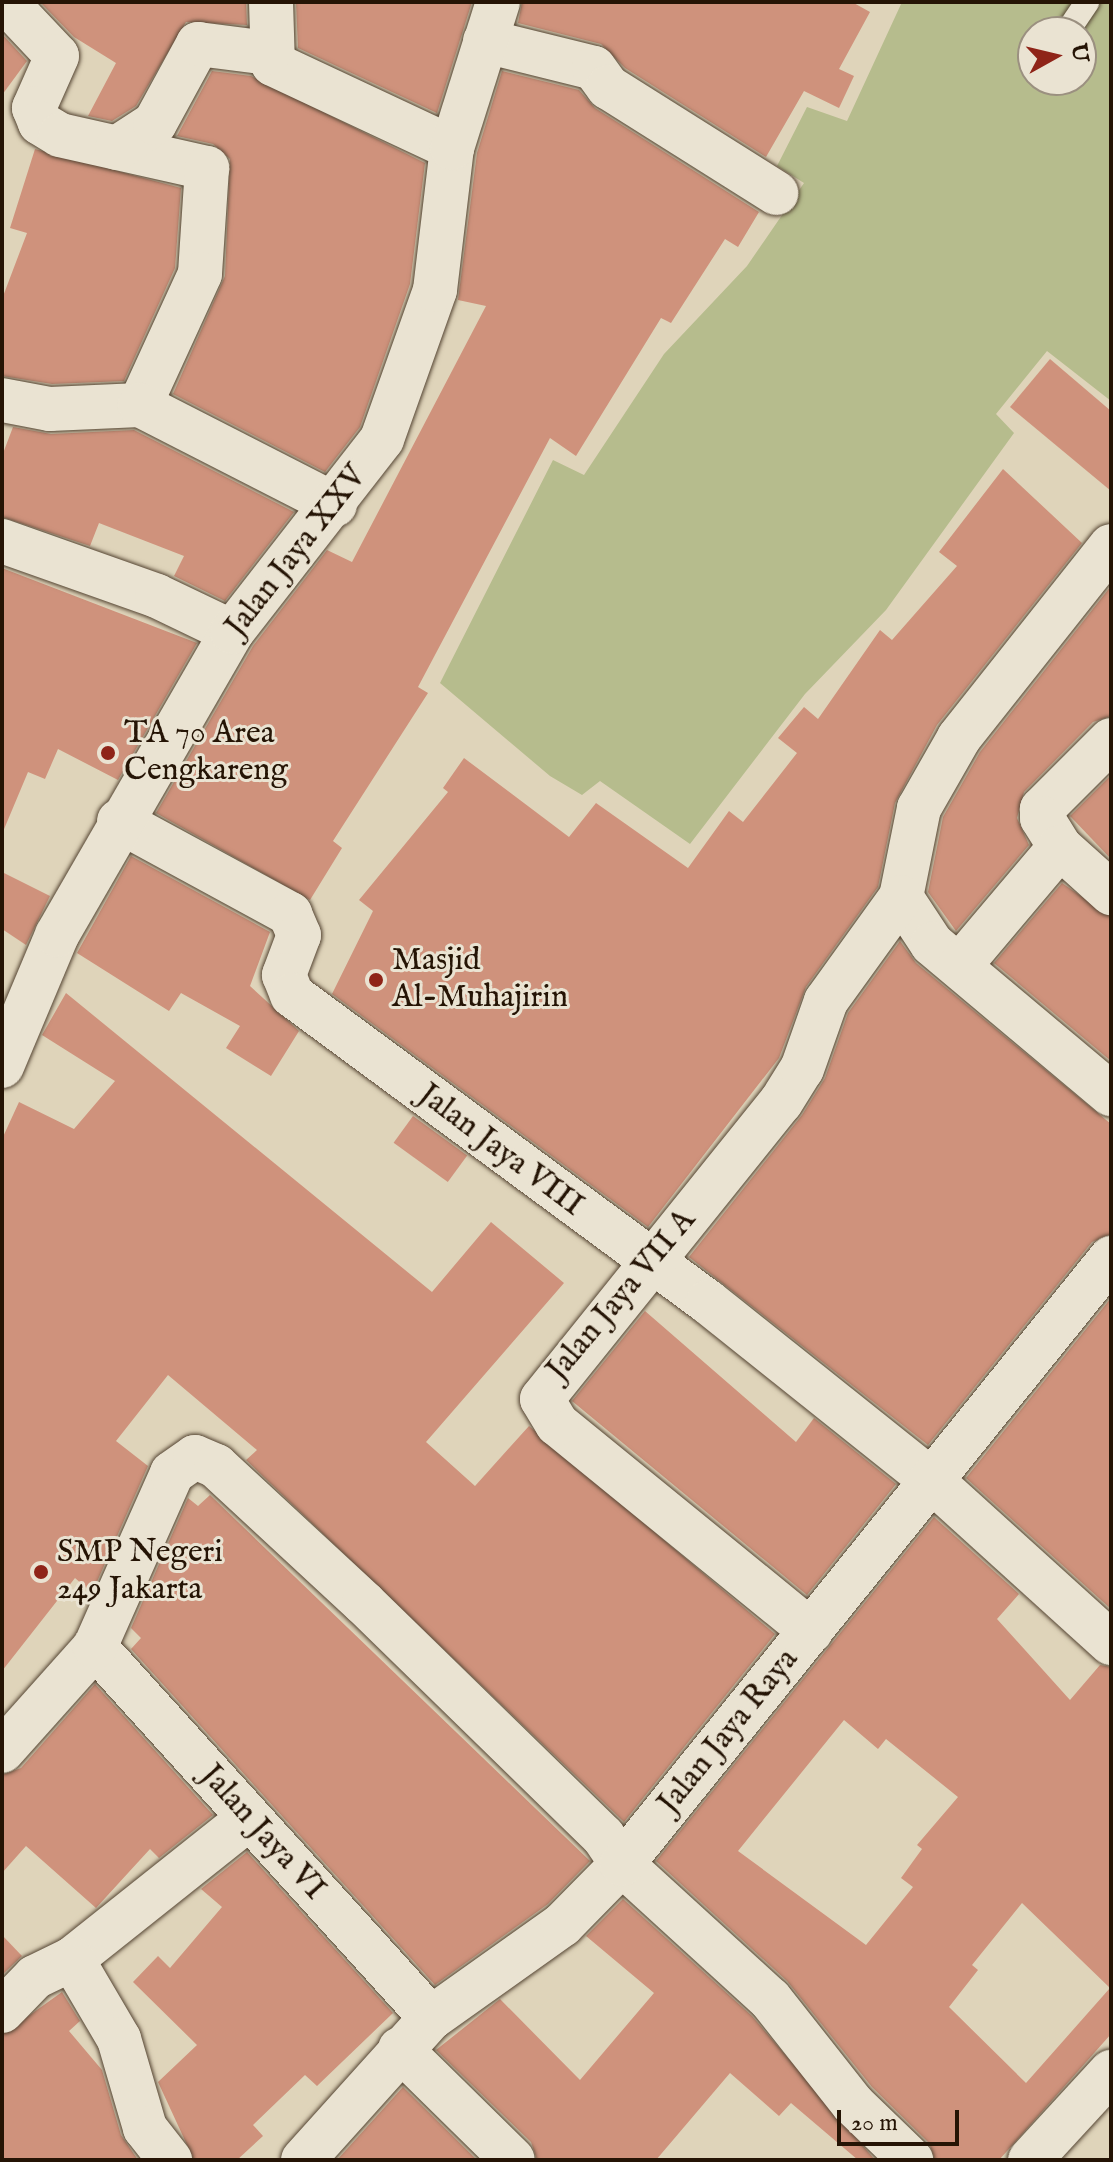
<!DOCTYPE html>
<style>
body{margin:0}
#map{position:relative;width:1113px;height:2162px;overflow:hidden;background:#dfd4ba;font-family:"IM FELL English",serif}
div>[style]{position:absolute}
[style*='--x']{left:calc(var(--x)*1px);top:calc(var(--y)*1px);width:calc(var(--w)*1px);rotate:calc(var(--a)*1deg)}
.green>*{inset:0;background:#b6bc8d}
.building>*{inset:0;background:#cf927c;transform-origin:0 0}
.roads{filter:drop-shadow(0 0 2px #544432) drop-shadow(0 0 2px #544432)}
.lane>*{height:24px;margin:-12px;padding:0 12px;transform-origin:12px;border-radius:12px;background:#eae3d2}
.street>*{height:44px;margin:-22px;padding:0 22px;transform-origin:22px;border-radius:22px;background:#eae3d2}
.secondary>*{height:44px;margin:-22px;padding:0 22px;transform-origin:22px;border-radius:22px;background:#eae3d2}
.dots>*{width:22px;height:22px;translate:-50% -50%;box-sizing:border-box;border:4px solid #eae3d2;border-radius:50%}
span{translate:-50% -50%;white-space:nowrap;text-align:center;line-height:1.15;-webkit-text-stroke:6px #eae3d2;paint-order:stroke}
.street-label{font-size:32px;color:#251405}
.poi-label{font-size:32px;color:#251405}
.left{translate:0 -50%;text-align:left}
.frame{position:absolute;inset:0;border:4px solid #251405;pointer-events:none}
.north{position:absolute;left:1017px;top:16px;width:80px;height:80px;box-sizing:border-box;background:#eae3d2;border:2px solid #9b9080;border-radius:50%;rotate:82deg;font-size:22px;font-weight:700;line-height:32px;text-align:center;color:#251405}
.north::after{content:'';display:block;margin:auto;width:28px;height:36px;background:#8f2418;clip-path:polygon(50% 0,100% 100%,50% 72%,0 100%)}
.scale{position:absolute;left:837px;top:2110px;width:122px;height:36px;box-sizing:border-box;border:4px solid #251405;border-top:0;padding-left:10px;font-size:24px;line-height:28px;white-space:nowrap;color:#251405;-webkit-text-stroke:6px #eae3d2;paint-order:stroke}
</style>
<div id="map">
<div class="green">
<i style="clip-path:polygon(evenodd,902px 2px,1111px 2px,1111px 401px,1047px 351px,996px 414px,1014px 433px,886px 610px,805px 694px,690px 844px,600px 781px,582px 795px,550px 776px,440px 683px,553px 460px,584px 475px,664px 354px,747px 266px,804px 183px,777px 166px,807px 107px,847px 121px,902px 2px,1033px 32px,1081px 32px,1081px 80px,1033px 80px,1033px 32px)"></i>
</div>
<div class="building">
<i style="clip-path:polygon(40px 2px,246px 2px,247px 25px,186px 22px,136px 106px,112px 121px,88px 116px,116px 63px,74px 37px)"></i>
<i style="clip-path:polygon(296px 2px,472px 2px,437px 113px,298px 48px)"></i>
<i style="clip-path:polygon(522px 2px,852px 2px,870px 12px,839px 69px,854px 76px,839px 108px,804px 91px,766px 157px,625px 68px,601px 44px,518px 23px)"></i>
<i style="clip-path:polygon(2px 34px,27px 61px,2px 95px)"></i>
<i style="clip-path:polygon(212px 71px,251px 76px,425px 163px,410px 284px,360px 427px,325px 472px,173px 394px,225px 276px,230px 159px,213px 144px,177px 136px)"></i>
<i style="clip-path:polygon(502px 71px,579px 90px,595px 108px,759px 212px,738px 247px,725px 239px,671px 323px,661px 318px,576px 456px,550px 438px,418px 687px,428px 693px,333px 841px,342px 848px,310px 900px,156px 813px,253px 646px,327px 550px,352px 562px,486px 306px,458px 300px,477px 153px)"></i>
<i style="clip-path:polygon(35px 149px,181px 188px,175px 268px,124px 381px,52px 384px,2px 376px,2px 299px,27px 233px,10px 228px)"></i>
<i style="clip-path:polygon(1050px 359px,1111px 411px,1111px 491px,1010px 407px)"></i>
<i style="clip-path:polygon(13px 427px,51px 434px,134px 430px,294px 512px,225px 601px,174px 576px,184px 556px,99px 523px,90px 546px,2px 517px,2px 456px)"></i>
<i style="clip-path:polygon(1003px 469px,1082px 543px,937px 725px,895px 803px,878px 887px,806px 987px,779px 1058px,648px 1227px,332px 994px,373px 911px,359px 900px,448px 792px,443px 788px,464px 758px,569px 837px,596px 803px,688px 868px,729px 811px,743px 822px,797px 753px,778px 738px,804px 707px,818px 719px,880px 630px,892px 640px,957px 566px,939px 552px)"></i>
<i style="clip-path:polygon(2px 568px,197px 643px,118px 780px,58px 749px,45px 779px,28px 772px,2px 834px)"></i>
<i style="clip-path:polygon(1111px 586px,1111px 716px,1093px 722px,1024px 792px,1017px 818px,1029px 845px,956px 931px,928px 892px,943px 817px,980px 752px)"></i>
<i style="clip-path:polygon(1111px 775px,1111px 859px,1070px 816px)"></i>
<i style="clip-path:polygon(131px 856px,270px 932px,250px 986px,299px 1031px,271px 1076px,226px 1048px,240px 1026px,181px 993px,169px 1011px,77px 953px)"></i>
<i style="clip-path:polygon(2px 872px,50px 896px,26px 945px,2px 929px)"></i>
<i style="clip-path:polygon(1062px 883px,1111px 917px,1111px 1061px,994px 963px)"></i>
<i style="clip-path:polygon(900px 941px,916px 963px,1111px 1124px,1111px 1234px,1092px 1242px,928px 1445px,689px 1257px,802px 1115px,825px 1078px,848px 1013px)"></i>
<i style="clip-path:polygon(66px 993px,432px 1292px,491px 1222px,564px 1283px,426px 1442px,475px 1486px,529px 1426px,775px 1634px,624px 1822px,246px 1460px,257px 1450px,168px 1375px,116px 1441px,148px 1466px,92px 1593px,75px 1578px,2px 1671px,2px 1139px,19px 1102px,74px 1129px,115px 1081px,42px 1035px)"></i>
<i style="left:413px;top:1116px;width:67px;height:33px;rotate:36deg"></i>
<i style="clip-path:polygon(1111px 1298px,1111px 1609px,966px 1478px)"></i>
<i style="clip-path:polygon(645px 1311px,796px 1442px,814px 1418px,896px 1484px,807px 1595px,572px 1401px)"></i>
<i style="clip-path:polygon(210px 1495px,590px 1861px,548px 1904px,435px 1985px,131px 1649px,141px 1638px,131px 1628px,188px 1498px,198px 1506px)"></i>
<i style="clip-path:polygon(evenodd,934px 1517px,1019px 1594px,997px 1619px,1070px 1700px,1100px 1665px,1111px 1667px,1111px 2034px,999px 2160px,935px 2160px,929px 2143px,872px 2087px,787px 1981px,656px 1861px,934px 1517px,844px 1720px,878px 1749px,886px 1739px,958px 1797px,917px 1845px,922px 1849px,901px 1878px,913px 1887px,866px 1945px,738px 1851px,844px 1720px,934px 1517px,1022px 1903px,1110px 1988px,1026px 2083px,949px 2007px,978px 1970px,972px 1965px,1022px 1903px)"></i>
<i style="clip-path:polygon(95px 1684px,213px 1815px,159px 1858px,150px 1849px,96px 1908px,26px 1846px,2px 1873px,2px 1775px,21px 1768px)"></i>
<i style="clip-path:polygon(247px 1852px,393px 2013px,317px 2086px,305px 2075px,253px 2125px,263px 2136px,237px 2160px,194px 2160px,158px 2082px,197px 2045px,133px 1982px,158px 1956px,170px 1968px,222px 1907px,201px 1889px)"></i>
<i style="clip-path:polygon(623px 1899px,752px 2016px,875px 2160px,858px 2160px,791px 2103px,779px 2116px,730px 2073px,656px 2160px,537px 2160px,531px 2142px,436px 2050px,500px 1999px,580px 2080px,654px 1993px,586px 1936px)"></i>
<i style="clip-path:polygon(2px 1935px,22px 1956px,2px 1975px)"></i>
<i style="clip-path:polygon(62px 1992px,80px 2021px,69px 2031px,102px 2070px,121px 2135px,138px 2160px,2px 2160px,2px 2035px)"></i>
<i style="clip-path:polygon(403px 2087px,477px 2160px,337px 2160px)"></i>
</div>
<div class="roads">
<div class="lane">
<i style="--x:1067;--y:32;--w:36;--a:-56"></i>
</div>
<div class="street">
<i style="--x:6;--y:2;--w:74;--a:46.6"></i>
<i style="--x:57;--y:56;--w:57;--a:113.9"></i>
<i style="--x:34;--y:108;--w:16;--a:68"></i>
<i style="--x:40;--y:123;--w:23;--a:31"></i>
<i style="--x:60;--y:135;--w:151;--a:12.7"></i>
<i style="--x:207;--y:168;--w:106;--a:93.8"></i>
<i style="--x:200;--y:274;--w:144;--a:114.6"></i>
<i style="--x:271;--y:2;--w:62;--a:88.2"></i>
<i style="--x:273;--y:64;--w:198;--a:25.1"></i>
<i style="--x:485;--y:41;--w:112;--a:13.9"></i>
<i style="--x:594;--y:68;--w:24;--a:54"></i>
<i style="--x:608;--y:87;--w:199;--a:32.2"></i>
<i style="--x:117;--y:148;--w:45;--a:-33.3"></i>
<i style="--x:155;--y:123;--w:90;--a:-61.4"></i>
<i style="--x:198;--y:44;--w:71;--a:7.3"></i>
<i style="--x:2;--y:400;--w:49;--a:10.6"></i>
<i style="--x:50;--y:409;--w:90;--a:-2.5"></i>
<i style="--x:140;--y:405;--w:219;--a:27.1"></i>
<i style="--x:2;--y:541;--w:164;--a:19.5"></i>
<i style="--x:157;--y:596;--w:83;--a:25.6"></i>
<i style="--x:1111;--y:546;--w:245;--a:128.4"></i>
<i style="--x:959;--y:738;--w:81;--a:119.7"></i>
<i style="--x:919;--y:808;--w:91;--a:101.4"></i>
<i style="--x:901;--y:897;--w:56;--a:56.6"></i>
<i style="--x:932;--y:944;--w:234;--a:40"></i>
<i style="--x:1111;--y:740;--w:98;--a:135"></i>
<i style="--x:1042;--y:809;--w:9;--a:90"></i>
<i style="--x:1042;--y:818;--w:34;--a:58"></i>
<i style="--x:1060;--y:847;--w:69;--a:42"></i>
<i style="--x:119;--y:821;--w:195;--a:28.5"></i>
<i style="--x:290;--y:914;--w:23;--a:67"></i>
<i style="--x:299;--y:935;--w:43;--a:110.6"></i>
<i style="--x:284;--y:975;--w:22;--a:68"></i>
<i style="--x:292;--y:995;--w:517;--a:36.43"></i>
<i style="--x:708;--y:1302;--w:285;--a:38.6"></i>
<i style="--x:931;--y:1480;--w:243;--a:42.2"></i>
<i style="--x:961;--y:964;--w:153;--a:-49.8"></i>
<i style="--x:2;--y:1066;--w:142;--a:-67.2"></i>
<i style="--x:57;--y:935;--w:350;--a:-60"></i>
<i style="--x:232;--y:632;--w:244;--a:-52.1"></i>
<i style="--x:382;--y:439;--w:158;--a:-70.4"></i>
<i style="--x:435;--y:290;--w:143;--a:-83.2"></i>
<i style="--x:452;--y:148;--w:153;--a:-72.5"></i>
<i style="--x:811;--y:1631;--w:328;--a:-140.8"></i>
<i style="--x:557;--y:1424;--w:29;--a:-121"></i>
<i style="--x:542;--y:1399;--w:381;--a:-51.2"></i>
<i style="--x:781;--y:1102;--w:39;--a:-58"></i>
<i style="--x:802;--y:1069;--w:72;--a:-70.6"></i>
<i style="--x:826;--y:1001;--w:128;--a:-54.2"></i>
<i style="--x:2;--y:1751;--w:140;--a:-48.2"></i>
<i style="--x:72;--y:1959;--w:225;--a:-38.5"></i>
<i style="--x:2;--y:2011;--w:47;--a:-45.9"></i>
<i style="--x:35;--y:1977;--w:41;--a:-25.9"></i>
<i style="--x:72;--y:1959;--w:93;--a:59.6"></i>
<i style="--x:119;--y:2039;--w:93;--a:73.7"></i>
<i style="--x:145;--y:2128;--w:41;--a:52"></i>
<i style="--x:431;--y:2018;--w:501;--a:-132.17"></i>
<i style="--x:95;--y:1647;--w:190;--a:-66.1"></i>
<i style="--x:172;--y:1473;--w:28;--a:-35"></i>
<i style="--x:195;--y:1457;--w:23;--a:23"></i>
<i style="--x:216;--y:1466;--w:202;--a:42.8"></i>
<i style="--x:364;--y:1603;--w:334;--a:44.3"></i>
<i style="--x:603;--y:1836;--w:34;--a:56"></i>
<i style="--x:622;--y:1864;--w:200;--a:42.4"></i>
<i style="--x:770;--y:1999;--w:134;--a:51.7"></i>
<i style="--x:853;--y:2104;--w:81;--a:44"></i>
<i style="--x:400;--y:2049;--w:158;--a:44.5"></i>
<i style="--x:303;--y:2160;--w:191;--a:-48"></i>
<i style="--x:431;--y:2018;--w:161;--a:-35.4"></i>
<i style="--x:562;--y:1925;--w:86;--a:-45.5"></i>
<i style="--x:622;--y:1864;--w:779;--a:-51.1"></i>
</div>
<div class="secondary">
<i style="--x:1030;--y:2160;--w:120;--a:-47.4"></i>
</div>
</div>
<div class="dots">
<i style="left:108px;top:753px;background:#8f2418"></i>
<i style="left:376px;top:980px;background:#8f2418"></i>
<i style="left:41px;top:1572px;background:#8f2418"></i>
</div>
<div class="street-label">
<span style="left:297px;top:552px;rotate:-52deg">Jalan Jaya XXV</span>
<span style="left:500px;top:1151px;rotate:37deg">Jalan Jaya VIII</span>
<span style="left:622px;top:1296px;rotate:-50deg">Jalan Jaya VII A</span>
<span style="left:729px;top:1732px;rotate:-51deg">Jalan Jaya Raya</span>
<span style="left:262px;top:1833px;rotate:48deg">Jalan Jaya VI</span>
</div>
<div class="poi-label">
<span class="left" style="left:124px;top:753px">TA 70 Area<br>Cengkareng</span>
<span class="left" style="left:392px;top:980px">Masjid<br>Al-Muhajirin</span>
<span class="left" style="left:57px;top:1572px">SMP Negeri<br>249 Jakarta</span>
</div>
<div class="frame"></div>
<div class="north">U</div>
<div class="scale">20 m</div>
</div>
